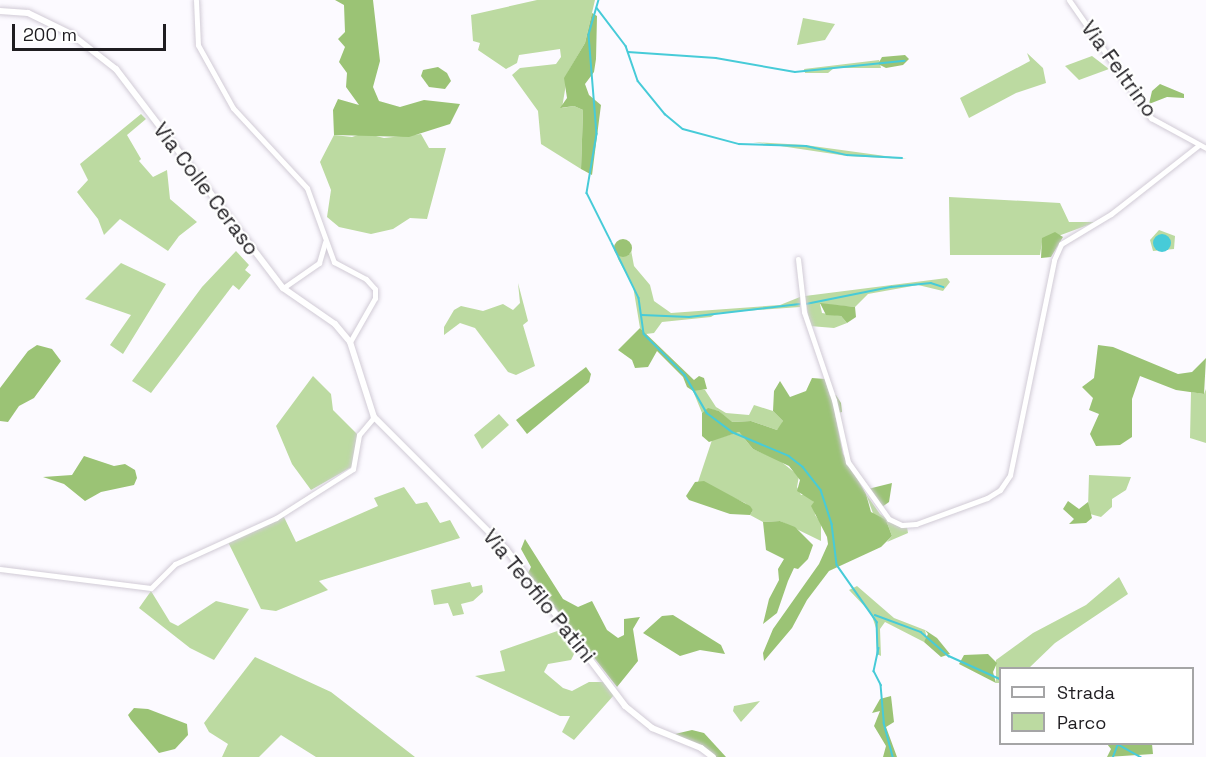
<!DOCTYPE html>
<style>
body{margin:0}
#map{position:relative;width:1206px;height:757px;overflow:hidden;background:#fcfaff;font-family:"Space Grotesk",sans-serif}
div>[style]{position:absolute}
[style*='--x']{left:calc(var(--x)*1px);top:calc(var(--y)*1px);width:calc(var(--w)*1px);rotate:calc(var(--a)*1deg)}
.green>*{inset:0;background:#bcdaa1}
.forest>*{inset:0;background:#9bc375}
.round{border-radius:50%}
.water>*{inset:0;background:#47cbd8}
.stream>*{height:1.5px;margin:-0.75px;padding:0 0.75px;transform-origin:0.75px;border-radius:0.75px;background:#47cbd8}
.roads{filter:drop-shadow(0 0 2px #d1cbd6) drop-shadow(0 0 2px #d1cbd6)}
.minor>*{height:5px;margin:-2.5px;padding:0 2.5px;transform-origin:2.5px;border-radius:2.5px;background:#fff}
.tertiary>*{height:6px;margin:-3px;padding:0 3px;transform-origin:3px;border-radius:3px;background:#fff}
span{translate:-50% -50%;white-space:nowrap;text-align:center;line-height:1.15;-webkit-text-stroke:4.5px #fff;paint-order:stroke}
.street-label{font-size:21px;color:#1f1d21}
.legend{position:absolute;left:999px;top:667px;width:195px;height:78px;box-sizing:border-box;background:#fff;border:2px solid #a5a5a6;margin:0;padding:8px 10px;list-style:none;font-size:18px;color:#1f1d21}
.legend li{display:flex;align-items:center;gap:12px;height:30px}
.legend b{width:30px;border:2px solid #a5a5a6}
.scale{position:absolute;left:12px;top:24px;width:154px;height:27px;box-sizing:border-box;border:3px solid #1f1d21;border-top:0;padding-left:8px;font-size:18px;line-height:21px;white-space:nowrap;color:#1f1d21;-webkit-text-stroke:4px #fff;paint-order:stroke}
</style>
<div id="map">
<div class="green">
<i style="clip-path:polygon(537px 0,595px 0,585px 43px,568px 72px,562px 108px,574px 106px,583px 110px,581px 169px,541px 144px,538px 111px,512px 75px,520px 68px,556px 64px,561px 57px,560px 49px,519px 55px,517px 63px,506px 69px,478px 50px,480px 43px,473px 41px,471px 15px)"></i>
<i style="clip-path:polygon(803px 18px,835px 24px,825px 40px,797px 45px)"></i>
<i style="clip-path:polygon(1027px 53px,1043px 68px,1046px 83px,1016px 93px,969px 118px,960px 98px,1030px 61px)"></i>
<i style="clip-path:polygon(1092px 56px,1109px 69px,1079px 80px,1065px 66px)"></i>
<i style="clip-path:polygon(879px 60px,881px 68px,834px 68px,828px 73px,805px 73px,804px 69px)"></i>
<i style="clip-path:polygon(141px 114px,146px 119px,127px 135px,141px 159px,139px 161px,153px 177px,167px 170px,170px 199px,197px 222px,179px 236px,168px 251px,120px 219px,104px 235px,98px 219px,77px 192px,88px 180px,80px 164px)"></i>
<i style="clip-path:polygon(364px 133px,384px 138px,421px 134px,429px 148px,446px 148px,427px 219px,410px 218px,393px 229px,371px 234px,339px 227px,327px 217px,331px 190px,320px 162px,334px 135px,352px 137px)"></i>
<i style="clip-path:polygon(753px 142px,805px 145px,907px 159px,847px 156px)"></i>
<i style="clip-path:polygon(949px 197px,1060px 203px,1069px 222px,1096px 222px,1042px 242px,1040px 255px,950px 255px)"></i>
<i style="clip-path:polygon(1159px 230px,1175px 236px,1174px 249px,1153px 251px,1150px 240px)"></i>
<i style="clip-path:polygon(631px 250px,634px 266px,650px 285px,654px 301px,671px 313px,780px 305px,800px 297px,800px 307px,717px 313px,711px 317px,662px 322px,654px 333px,646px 334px,640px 328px,633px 286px,618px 259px,617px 254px,630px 254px)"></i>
<i style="clip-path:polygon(236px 251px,249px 265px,245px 270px,251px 275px,239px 290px,233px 285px,151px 393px,132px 381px,202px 287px)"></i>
<i style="clip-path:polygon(121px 263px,166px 284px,123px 354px,110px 345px,131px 315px,85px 299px)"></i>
<i style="clip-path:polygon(947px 278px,950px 282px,943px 291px,918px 285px,868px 294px,855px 307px,820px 304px,822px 313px,841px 316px,847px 323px,834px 328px,810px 326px,805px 296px)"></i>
<i style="clip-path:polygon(518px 283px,528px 321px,523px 325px,535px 366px,516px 375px,508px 372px,475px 328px,460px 323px,444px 335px,444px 327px,454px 310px,461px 306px,483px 311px,503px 304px,513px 310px,520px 303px)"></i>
<i style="clip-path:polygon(313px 376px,331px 394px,333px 410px,358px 435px,353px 466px,311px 490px,292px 464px,276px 426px)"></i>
<i style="clip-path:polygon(697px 388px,705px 390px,716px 407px,726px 413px,749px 415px,754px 405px,773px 411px,783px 421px,781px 427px,777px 430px,751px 421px,731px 422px,719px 411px,708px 409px,702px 413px,693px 391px)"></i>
<i style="clip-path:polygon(1206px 389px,1206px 443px,1190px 438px,1191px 392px,1204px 394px)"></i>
<i style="clip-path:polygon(499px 414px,509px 425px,482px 449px,474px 435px)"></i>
<i style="clip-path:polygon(739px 432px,753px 449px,779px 460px,799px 476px,797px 487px,801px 495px,807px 494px,814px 502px,815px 515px,821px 523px,821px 541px,780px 521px,763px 522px,750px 515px,753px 510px,745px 503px,698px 482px,712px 440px)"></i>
<i style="clip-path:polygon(1089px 475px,1131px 477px,1126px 490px,1112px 499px,1112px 507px,1101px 517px,1090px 514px,1088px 507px)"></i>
<i style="clip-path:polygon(404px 487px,416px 504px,427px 502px,440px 523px,450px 520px,460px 538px,319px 581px,328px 590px,276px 611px,261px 609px,227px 540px,283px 515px,296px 542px,378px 506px,374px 498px)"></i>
<i style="clip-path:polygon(866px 494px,880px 514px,897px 526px,907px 527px,908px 533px,887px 542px,892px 536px,886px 520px,874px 516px)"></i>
<i style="clip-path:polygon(1119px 577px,1128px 594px,1055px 643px,1029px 668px,1000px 668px,1000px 683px,996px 683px,996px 660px,1033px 633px,1086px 605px)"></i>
<i style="clip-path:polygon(470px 582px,472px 587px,482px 585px,483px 592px,473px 601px,461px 604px,464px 614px,453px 616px,448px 603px,434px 605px,431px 590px)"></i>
<i style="clip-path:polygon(857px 586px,894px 618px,925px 630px,927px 639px,924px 642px,885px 622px,880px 629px,881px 656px,877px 654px,876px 628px,871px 613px,849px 590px)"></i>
<i style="clip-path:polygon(151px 591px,170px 622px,178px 626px,216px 601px,249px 609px,214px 660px,190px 648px,139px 608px)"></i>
<i style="clip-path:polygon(563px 629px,578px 646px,571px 660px,548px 664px,544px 672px,563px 688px,572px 691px,589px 682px,605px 682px,614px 695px,574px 740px,562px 732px,570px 716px,560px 716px,475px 676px,505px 671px,500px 651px)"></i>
<i style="clip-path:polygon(255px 657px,331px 692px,415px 757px,316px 757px,281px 735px,259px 757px,222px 757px,228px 744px,209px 732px,204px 723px)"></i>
<i style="clip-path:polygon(760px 701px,741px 722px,733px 711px,734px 706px)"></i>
</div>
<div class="forest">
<i style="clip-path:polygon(335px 0,373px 0,380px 61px,373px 87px,379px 101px,400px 107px,424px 100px,460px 104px,450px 124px,409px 137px,334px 135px,333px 110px,338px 99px,359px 105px,346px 87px,347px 73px,339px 62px,345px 47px,338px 39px,345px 32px,344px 5px)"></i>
<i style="clip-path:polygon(592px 13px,597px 16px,596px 59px,594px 72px,585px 84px,589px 95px,601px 105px,592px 175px,581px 169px,583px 110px,574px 106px,560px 108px,567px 98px,564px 78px,585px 43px)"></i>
<i style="clip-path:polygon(905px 55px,909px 59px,903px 65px,886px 68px,878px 64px,882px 57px)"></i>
<i style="clip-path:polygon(438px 67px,447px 73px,451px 81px,445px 89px,429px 87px,421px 76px,423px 70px)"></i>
<i style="clip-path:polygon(1160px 84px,1184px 94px,1184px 98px,1167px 97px,1149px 104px,1152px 91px)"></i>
<i style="clip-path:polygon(1055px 232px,1063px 237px,1051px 257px,1041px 258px,1042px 238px)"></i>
<i class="round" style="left:614px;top:239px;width:18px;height:18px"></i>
<i style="clip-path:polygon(820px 303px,855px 307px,856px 317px,847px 323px,841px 316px,826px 315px)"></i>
<i style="clip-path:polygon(640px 328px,694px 380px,699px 376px,704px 378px,707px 389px,693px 391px,687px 387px,683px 377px,657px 351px,648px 367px,635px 368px,632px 360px,618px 350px)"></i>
<i style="clip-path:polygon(37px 345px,52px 349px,61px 361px,34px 398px,19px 406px,8px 422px,0 421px,0 388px,28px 351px)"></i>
<i style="clip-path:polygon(1098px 345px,1113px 347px,1178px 374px,1192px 372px,1206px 358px,1204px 394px,1176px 390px,1140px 376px,1132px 399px,1132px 437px,1120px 445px,1096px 446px,1090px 434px,1099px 414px,1089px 410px,1093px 398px,1082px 387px,1094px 378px)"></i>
<i style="clip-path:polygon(586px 367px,591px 374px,589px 382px,527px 434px,516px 420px)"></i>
<i style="clip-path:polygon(812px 378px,825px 379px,830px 396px,836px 395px,841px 403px,842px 412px,835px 414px,843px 454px,866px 494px,871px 512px,886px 520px,892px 536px,881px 547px,829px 571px,807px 600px,792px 628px,764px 661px,763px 653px,773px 629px,819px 564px,828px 544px,827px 537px,811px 506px,814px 502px,797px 491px,800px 480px,789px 466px,753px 449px,739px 432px,709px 442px,702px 436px,702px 413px,708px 408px,719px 411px,732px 422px,751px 421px,777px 430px,783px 421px,773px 411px,774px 391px,780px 381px,790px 397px,806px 391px)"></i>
<i style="clip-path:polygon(84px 456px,114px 466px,125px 464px,135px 470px,137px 478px,134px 485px,101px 492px,85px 501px,64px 484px,43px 477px,72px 475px)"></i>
<i style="clip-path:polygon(704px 481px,750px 506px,753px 510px,750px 515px,730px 514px,689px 500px,686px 496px,695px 482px)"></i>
<i style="clip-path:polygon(892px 483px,889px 502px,882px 507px,868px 489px)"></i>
<i style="clip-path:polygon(1068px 501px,1079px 509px,1088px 502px,1092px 518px,1086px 523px,1069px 524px,1074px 519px,1063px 509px)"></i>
<i style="clip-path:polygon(780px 521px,795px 527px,813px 545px,808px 559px,798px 569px,794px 568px,788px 581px,777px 613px,763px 624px,769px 599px,779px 580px,778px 569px,784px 559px,766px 550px,763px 522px)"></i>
<i style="clip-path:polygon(525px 539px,563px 599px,578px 607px,592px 601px,607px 630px,618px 638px,624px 635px,624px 619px,640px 617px,633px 629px,638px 661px,617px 687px,528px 573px,531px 567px,521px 549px)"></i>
<i style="clip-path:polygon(673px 615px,721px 645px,725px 654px,700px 650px,680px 656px,643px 633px,662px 616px)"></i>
<i style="clip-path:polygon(925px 630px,937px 638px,950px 654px,941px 657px,924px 642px,928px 634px)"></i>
<i style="clip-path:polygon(988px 654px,997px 663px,993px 672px,996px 683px,959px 664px,964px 655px)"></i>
<i style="clip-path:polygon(891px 696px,894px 722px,886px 727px,897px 757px,883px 757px,886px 746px,874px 726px,880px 711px,872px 713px,880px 699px)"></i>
<i style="clip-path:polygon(134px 708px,148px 709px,187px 724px,188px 735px,175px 749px,159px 753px,131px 720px,128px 715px)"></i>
<i style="clip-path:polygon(692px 730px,704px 733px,726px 757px,715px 757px,675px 734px)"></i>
<i style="clip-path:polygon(1107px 744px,1152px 744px,1153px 754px,1107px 757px,1111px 749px)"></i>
</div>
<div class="water">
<i class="round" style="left:1153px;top:234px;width:18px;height:18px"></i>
</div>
<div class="stream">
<i style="--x:599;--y:0;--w:36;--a:106"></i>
<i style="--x:589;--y:35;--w:99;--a:85.4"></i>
<i style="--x:597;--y:134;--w:60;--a:99.6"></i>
<i style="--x:587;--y:193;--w:54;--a:63.4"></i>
<i style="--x:597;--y:8;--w:48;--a:52.7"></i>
<i style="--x:626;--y:46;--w:37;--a:71"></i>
<i style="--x:638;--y:81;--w:43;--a:50.7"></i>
<i style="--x:665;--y:114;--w:23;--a:40"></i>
<i style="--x:683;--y:129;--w:58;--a:15"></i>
<i style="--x:739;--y:144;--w:67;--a:1.7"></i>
<i style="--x:806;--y:146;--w:42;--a:12.4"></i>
<i style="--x:847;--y:155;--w:55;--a:3.1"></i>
<i style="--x:628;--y:52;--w:88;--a:3.9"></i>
<i style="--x:716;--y:58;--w:80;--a:10"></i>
<i style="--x:795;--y:72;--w:110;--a:-5.8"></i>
<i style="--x:612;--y:243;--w:61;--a:63.9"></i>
<i style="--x:639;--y:298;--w:36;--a:82"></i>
<i style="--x:644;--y:334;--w:58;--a:45"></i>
<i style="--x:685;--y:375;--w:44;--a:59.9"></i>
<i style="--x:707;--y:413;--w:31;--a:37"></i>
<i style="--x:732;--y:432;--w:62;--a:22.8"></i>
<i style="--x:789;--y:456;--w:18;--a:38"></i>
<i style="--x:803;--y:467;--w:29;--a:52"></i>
<i style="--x:821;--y:490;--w:36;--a:72"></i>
<i style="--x:832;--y:524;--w:41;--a:83"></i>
<i style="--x:837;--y:565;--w:70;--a:54.9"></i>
<i style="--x:877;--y:622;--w:32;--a:88"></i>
<i style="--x:806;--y:304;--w:87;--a:-11.3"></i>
<i style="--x:891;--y:287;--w:40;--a:-5.7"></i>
<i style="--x:931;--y:283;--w:13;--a:18"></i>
<i style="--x:642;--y:315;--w:47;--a:2.4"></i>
<i style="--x:689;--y:317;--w:111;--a:-6.7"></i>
<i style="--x:875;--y:615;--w:49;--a:20.3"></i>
<i style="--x:921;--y:632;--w:37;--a:41"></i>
<i style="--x:949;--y:656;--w:56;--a:24.3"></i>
<i style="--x:879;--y:648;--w:24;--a:102"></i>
<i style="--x:874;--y:671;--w:16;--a:63"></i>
<i style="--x:881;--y:685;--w:38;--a:85"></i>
<i style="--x:884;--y:723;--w:35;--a:75"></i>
<i style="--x:1119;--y:745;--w:25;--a:29"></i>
<i style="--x:1113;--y:757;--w:14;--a:-69"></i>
</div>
<div class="roads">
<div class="minor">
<i style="--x:196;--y:0;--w:45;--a:87.5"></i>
<i style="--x:198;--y:45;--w:72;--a:60.9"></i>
<i style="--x:233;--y:108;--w:109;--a:47.2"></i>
<i style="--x:307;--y:188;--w:79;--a:70"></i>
<i style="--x:334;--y:262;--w:36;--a:28"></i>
<i style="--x:366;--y:279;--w:13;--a:48"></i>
<i style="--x:375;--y:289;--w:9;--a:90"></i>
<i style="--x:375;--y:298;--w:51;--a:119.6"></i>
<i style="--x:1069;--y:0;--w:144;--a:55.2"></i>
<i style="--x:1151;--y:118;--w:63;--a:28.6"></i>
<i style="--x:798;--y:259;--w:53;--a:83.5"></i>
<i style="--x:804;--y:312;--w:93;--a:71.2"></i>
<i style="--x:834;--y:400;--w:64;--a:77.3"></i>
<i style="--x:848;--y:462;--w:70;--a:54.3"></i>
<i style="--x:889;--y:519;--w:14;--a:25"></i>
<i style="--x:902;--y:525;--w:14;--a:-4"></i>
<i style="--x:916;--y:524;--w:76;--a:-20.1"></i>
<i style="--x:987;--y:498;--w:15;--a:-32"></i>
<i style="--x:1000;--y:490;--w:18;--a:-56"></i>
<i style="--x:1010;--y:475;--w:219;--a:-78.4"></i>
<i style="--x:1054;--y:260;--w:17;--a:-66"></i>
<i style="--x:1061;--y:244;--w:58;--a:-31"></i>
<i style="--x:1111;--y:214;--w:112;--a:-38.1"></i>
<i style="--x:283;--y:288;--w:44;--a:-34.8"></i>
<i style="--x:319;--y:263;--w:22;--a:-74"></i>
<i style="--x:0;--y:569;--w:152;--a:7.2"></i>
<i style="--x:151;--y:588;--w:34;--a:-45"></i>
<i style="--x:175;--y:564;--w:111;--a:-24.5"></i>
<i style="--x:276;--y:518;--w:91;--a:-32.5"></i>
<i style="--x:353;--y:469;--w:35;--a:-80"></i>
<i style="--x:359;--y:435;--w:23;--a:-50"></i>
</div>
<div class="tertiary">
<i style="--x:0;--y:11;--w:28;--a:4"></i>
<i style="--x:28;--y:13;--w:48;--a:26"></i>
<i style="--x:71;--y:34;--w:57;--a:37.9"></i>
<i style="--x:116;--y:69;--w:275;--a:52.7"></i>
<i style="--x:283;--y:288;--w:63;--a:34.7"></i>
<i style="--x:335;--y:324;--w:23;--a:50"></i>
<i style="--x:350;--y:342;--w:79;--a:72.3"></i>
<i style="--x:374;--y:417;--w:187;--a:45"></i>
<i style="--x:506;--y:549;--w:197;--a:52.8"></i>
<i style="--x:625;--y:706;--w:35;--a:39"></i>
<i style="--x:652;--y:728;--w:53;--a:22.2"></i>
<i style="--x:701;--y:748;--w:15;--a:37"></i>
</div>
</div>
<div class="street-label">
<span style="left:1119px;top:69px;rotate:54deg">Via Feltrino</span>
<span style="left:206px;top:189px;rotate:53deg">Via Colle Ceraso</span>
<span style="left:539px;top:596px;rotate:51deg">Via Teofilo Patini</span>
</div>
<ul class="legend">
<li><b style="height:8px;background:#fff"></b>Strada</li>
<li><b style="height:16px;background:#bcdaa1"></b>Parco</li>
</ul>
<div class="scale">200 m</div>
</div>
